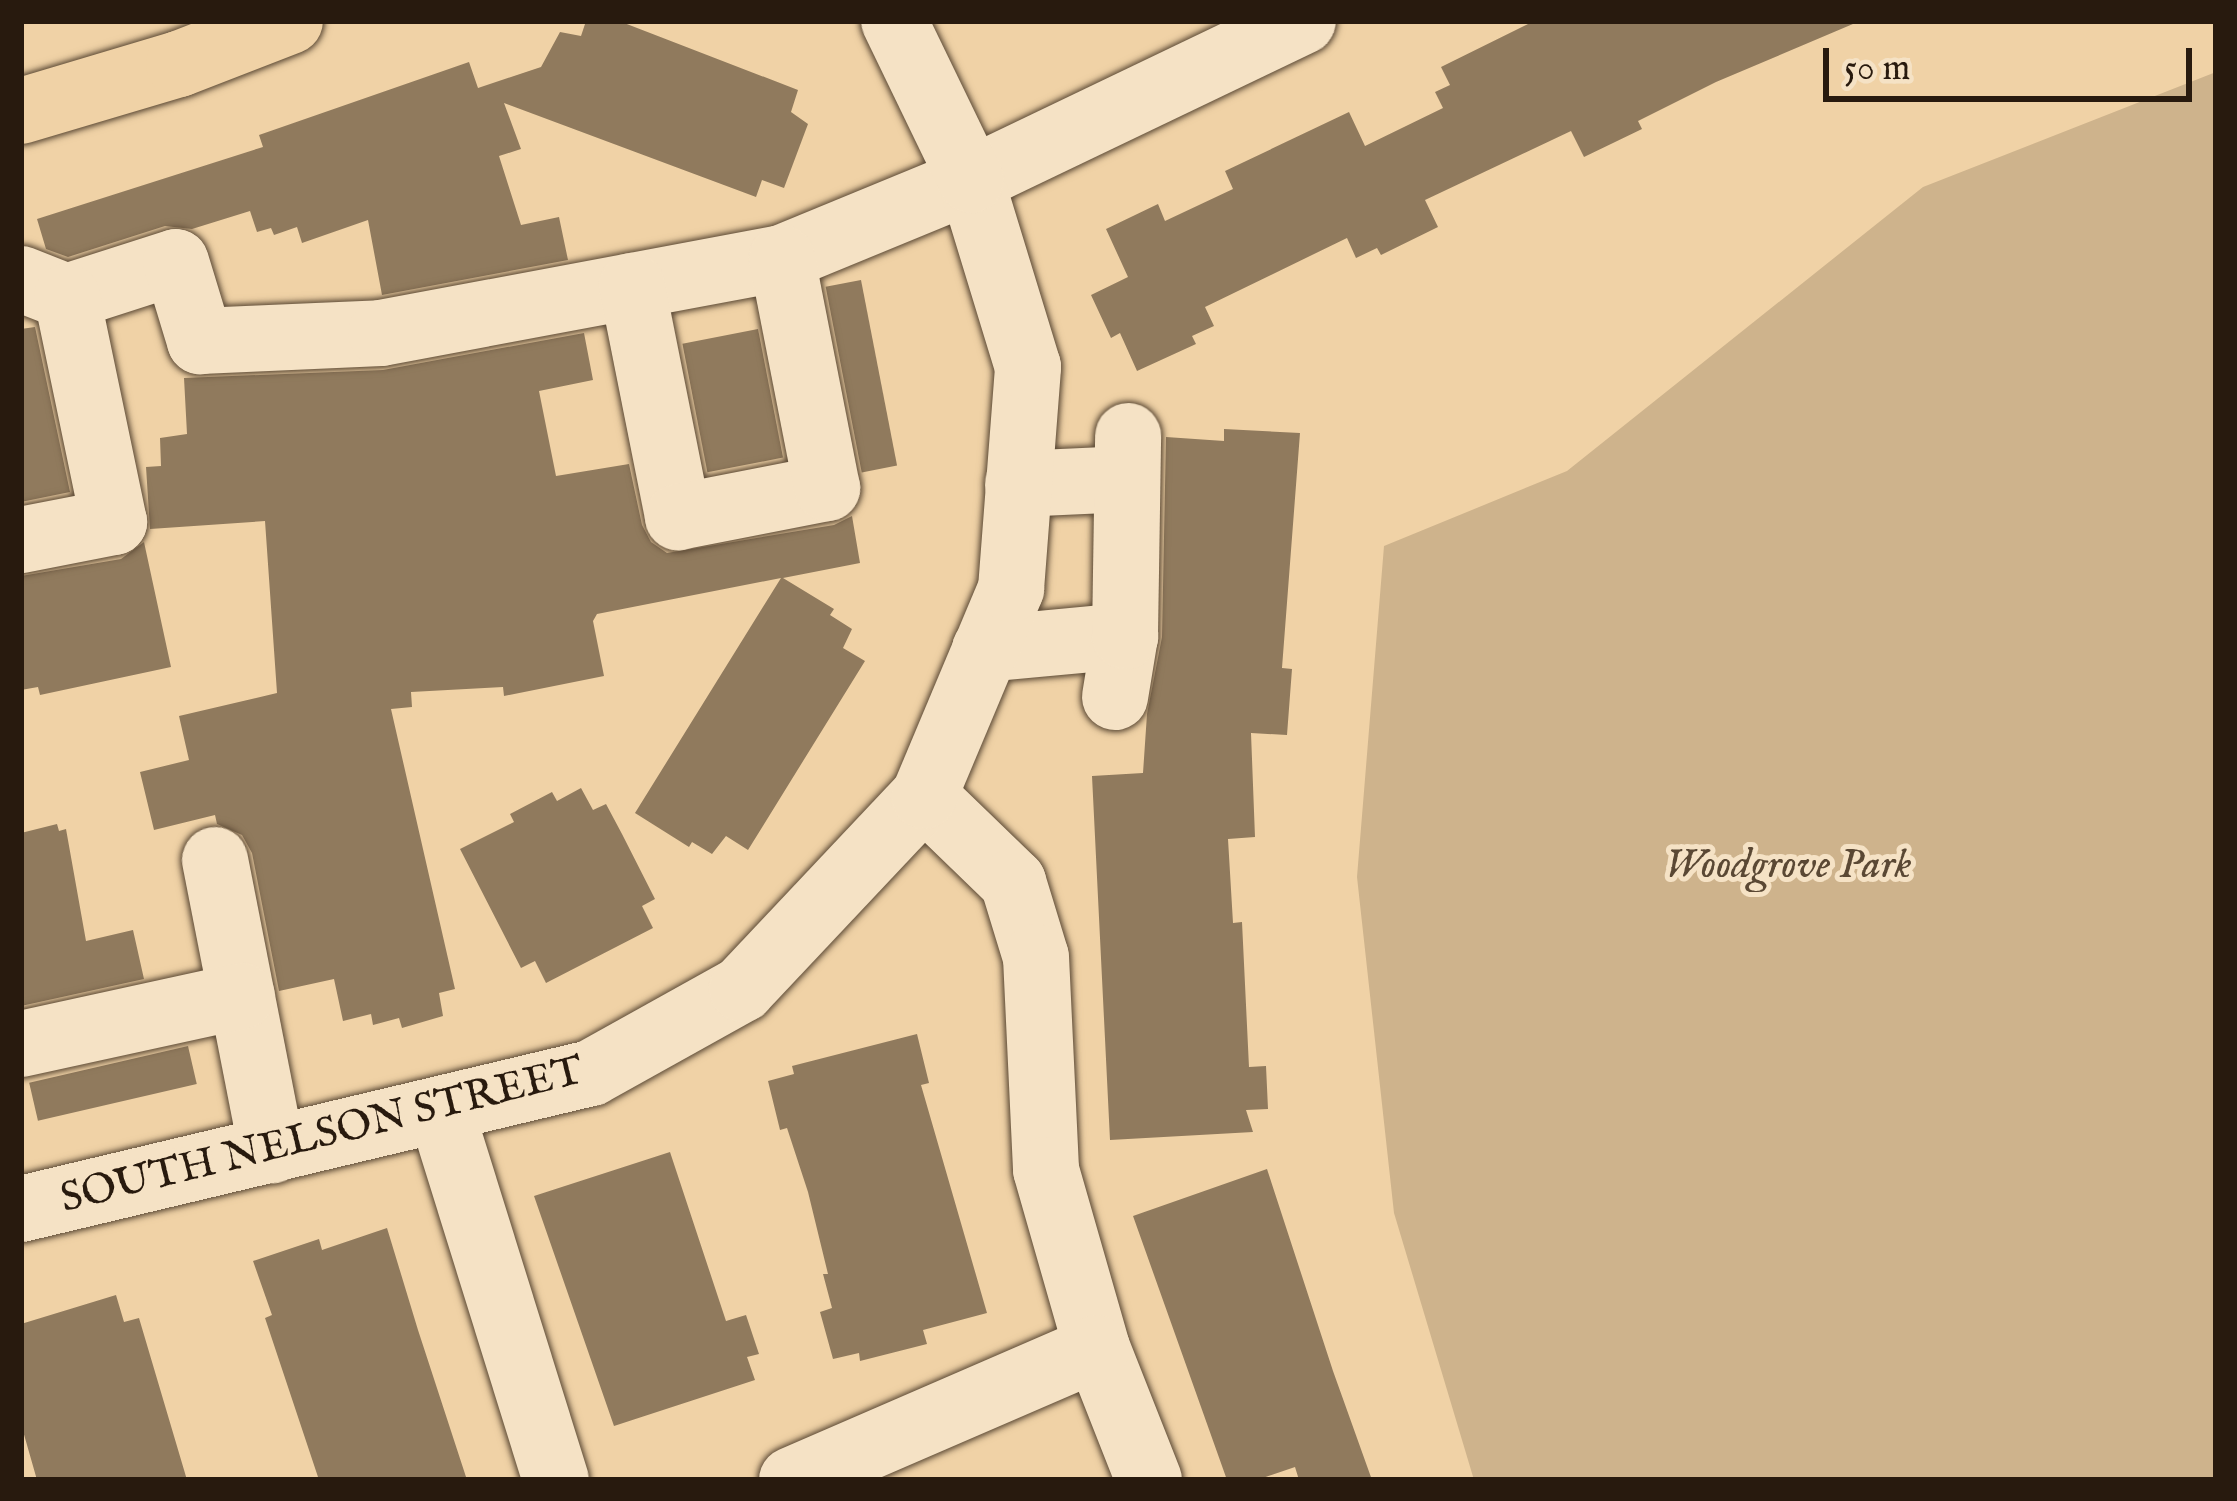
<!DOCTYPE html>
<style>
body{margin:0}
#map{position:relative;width:2237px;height:1501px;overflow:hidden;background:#f0d2a6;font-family:"IM FELL English",serif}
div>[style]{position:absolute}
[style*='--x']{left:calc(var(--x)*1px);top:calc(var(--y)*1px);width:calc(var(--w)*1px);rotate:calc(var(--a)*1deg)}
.green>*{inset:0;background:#ceb38c}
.building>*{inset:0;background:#907a5d;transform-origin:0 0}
.roads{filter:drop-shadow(0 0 3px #5a4834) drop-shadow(0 0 3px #5a4834)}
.minor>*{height:66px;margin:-33px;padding:0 33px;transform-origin:33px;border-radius:33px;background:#f5e2c5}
.major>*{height:66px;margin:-33px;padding:0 33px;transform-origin:33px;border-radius:33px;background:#f0d2a6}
span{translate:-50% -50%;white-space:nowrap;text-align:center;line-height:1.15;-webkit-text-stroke:10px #f5e2c5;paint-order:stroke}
.park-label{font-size:42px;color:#5a4834;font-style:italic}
.street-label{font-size:42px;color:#281a0e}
.frame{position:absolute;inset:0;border:24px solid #281a0e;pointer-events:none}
.scale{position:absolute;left:1823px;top:48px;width:369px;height:54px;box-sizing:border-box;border:6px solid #281a0e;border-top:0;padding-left:15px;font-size:36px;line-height:42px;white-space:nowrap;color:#281a0e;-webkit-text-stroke:9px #f5e2c5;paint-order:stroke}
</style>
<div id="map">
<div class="green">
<i style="clip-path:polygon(2216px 72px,2216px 1480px,1474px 1480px,1394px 1213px,1357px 877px,1384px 546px,1567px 471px,1923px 187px)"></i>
</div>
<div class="building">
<i style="clip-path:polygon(586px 21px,619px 21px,798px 90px,791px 112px,808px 124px,784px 188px,762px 180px,756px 197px,504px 103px,521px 149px,499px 156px,521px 225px,559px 217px,568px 260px,382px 295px,368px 220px,302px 243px,297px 227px,274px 235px,271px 228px,257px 232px,250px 211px,192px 229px,165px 226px,68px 257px,46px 249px,37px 219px,263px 147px,259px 135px,469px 62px,478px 88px,541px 67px,560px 32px,581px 36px)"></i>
<i style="clip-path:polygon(1534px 21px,1860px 21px,1716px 82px,1638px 121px,1642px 129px,1584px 157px,1571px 131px,1425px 200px,1438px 227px,1381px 255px,1377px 248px,1356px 258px,1347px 238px,1205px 307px,1214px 326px,1192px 336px,1196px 344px,1137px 371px,1120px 333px,1111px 338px,1091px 295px,1128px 277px,1106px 229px,1158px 204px,1165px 221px,1233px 189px,1225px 171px,1349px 112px,1365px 146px,1443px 108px,1435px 92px,1450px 85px,1441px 67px)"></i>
<i style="left:861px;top:280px;width:189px;height:36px;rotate:79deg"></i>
<i style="clip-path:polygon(35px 327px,70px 492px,21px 502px,21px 329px)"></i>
<i style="left:758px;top:329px;width:131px;height:77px;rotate:79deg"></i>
<i style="clip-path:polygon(584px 333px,593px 380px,539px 391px,556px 476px,629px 464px,642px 525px,651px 542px,667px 553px,834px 525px,852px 516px,860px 563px,783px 578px,834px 609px,830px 615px,852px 629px,843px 648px,865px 661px,748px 850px,726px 836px,712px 854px,692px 842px,689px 847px,635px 813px,781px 578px,597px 614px,593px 621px,604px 676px,504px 696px,503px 687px,411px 692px,412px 707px,391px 709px,455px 989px,439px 993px,443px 1016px,402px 1028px,399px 1018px,373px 1025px,371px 1014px,343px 1021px,334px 979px,279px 991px,252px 853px,242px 835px,217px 824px,215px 815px,154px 830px,140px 772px,189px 760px,179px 716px,277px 693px,265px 521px,150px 529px,146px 467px,161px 466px,160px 438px,187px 434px,184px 378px,383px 370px)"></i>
<i style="clip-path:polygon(1224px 429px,1300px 433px,1282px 668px,1292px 669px,1287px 735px,1251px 733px,1255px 837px,1228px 839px,1233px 923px,1242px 922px,1249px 1067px,1266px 1066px,1268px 1109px,1246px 1110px,1253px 1132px,1110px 1140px,1092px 776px,1143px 773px,1147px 714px,1162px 637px,1166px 437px,1224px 441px)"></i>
<i style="clip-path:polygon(144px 542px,171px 667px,40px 695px,38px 687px,21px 690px,21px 576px,121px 559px)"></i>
<i style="clip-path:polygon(581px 788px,593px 810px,606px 804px,622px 834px,655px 899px,642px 906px,653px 928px,546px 983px,535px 961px,521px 968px,460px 849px,514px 822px,510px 814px,552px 792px,557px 801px)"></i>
<i style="clip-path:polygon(57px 824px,59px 831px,66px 829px,86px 941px,133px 930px,144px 979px,21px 1006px,21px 833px)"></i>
<i style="clip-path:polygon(917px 1034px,929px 1083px,921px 1085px,987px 1313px,923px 1330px,927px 1344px,860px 1361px,859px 1353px,833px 1359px,820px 1312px,832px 1308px,823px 1274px,828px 1274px,808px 1192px,787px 1128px,780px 1130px,768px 1081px,794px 1074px,792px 1066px)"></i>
<i style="left:188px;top:1046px;width:39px;height:163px;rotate:77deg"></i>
<i style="clip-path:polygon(670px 1152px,726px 1321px,746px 1315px,759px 1354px,747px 1357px,755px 1380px,614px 1426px,534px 1196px)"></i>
<i style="clip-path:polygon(1267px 1169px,1333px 1371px,1372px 1480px,1299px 1480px,1295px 1467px,1257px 1480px,1227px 1480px,1133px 1216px)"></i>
<i style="clip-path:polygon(387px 1228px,418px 1330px,467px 1480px,319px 1480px,265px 1318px,272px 1315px,253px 1261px,319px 1239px,322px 1250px)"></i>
<i style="clip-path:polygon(116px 1295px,124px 1322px,139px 1318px,187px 1480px,37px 1480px,21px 1424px,21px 1324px)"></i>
</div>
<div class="roads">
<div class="minor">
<i style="--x:21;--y:279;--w:49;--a:21.4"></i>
<i style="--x:67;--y:297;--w:114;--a:-17.8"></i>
<i style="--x:176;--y:262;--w:83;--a:73.1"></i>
<i style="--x:200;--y:341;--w:181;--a:-2.5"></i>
<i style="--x:381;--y:333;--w:408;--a:-10.6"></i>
<i style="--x:782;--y:258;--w:204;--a:-22.4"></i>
<i style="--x:971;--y:180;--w:368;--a:-25.6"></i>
<i style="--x:632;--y:286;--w:236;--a:78.7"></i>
<i style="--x:678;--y:517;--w:152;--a:-11"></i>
<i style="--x:827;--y:488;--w:234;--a:-101.1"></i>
<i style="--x:1018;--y:484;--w:109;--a:-2.6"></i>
<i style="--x:21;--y:540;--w:95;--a:-11"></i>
<i style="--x:114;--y:522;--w:230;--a:-101.8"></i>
<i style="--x:985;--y:649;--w:141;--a:-5.3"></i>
<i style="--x:1115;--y:697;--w:62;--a:-80.7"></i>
<i style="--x:1125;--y:636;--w:200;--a:-89.1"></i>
<i style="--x:924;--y:796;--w:124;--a:44"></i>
<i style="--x:1013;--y:882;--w:78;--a:73"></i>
<i style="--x:1036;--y:957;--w:213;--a:87.3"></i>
<i style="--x:1046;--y:1170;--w:185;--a:74"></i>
<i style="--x:1097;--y:1348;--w:142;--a:68.5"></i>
<i style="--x:215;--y:860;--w:296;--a:78.9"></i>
<i style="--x:21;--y:1044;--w:226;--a:-12.3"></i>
<i style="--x:441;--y:1111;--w:387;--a:72.7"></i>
<i style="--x:21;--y:1209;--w:586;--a:-13.42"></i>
<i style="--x:591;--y:1073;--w:173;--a:-29.1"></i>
<i style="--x:742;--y:989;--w:265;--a:-46.7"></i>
<i style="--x:924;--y:796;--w:225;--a:-67.2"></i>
<i style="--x:1011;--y:589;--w:223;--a:-85.6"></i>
<i style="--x:1028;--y:367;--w:195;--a:-107"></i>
<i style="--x:971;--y:180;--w:177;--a:-115.8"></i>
<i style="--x:792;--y:1480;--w:332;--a:-23.4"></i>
</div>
<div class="major">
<i style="--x:21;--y:111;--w:165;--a:-16.6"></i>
<i style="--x:179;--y:64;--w:119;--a:-21.2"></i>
</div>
</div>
<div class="park-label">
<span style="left:1788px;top:866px">Woodgrove Park</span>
</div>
<div class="street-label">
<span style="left:322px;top:1136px;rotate:-14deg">SOUTH NELSON STREET</span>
</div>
<div class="frame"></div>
<div class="scale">50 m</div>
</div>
